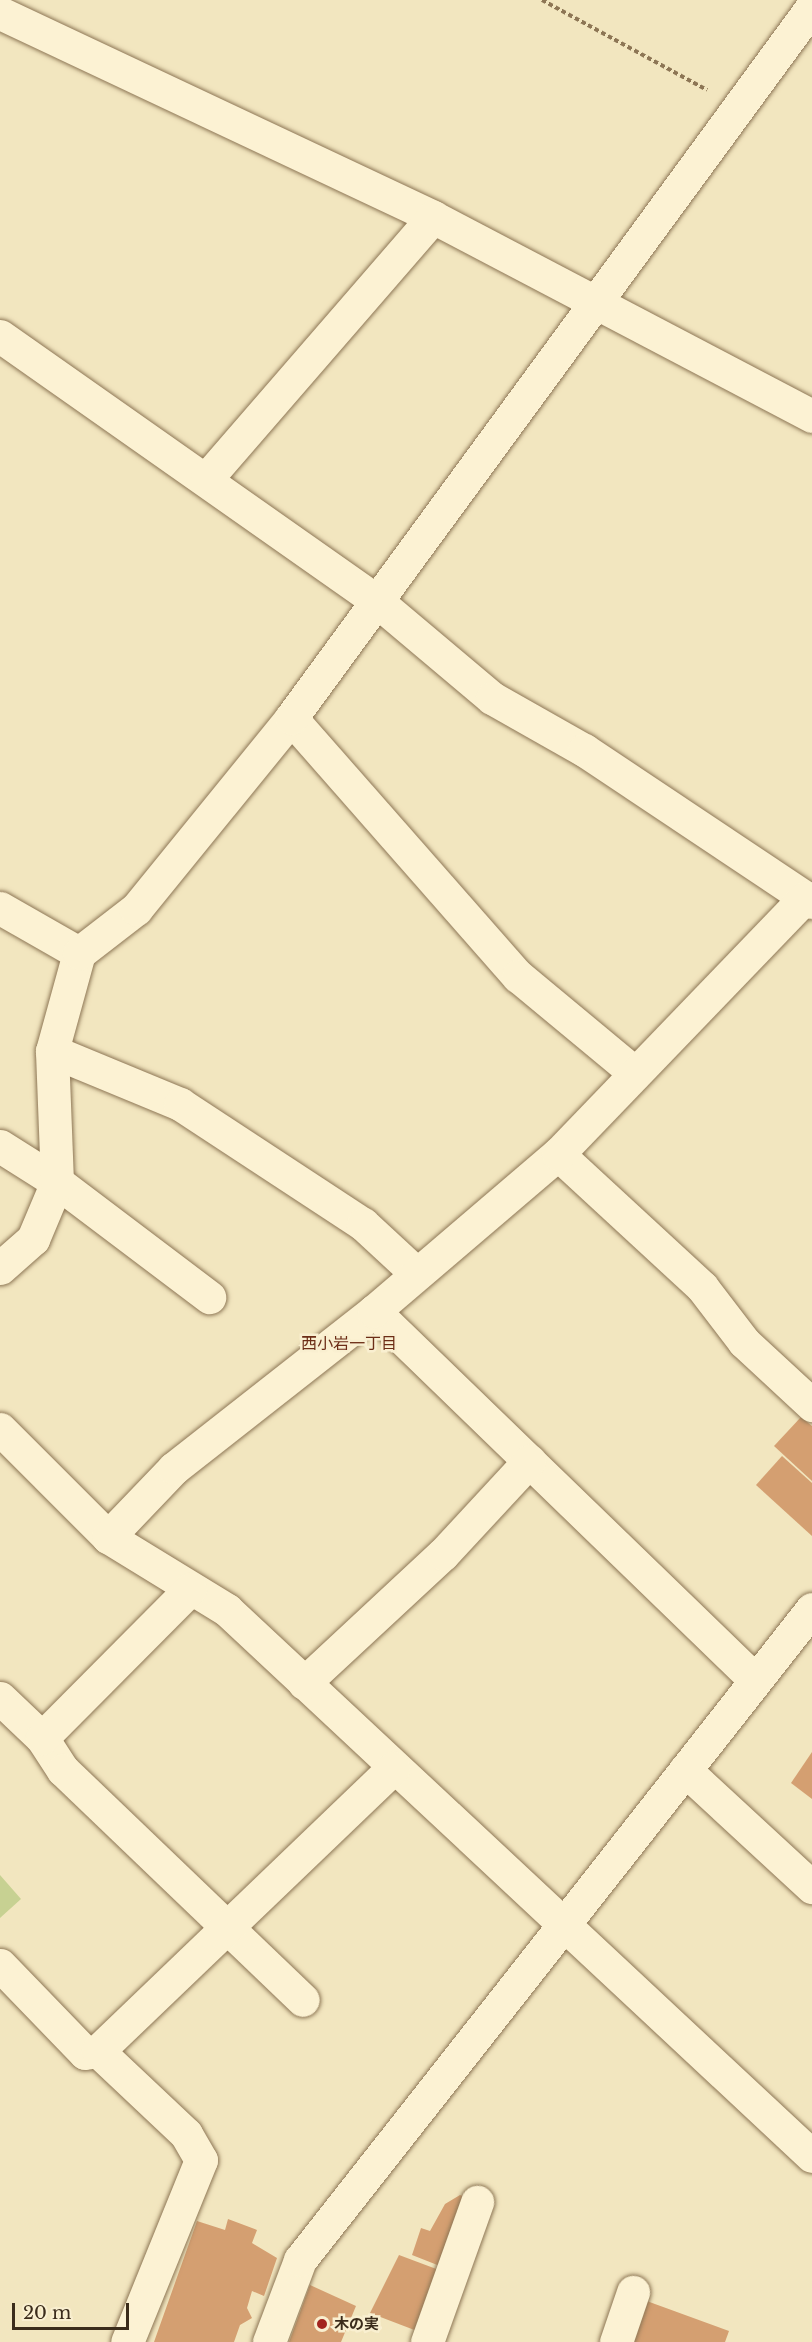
<!DOCTYPE html>
<meta charset="utf-8">
<style>
body{margin:0}
#map{position:relative;width:812px;height:2342px;overflow:hidden;background:#f2e6bf;font-family:"Libre Baskerville","Noto Sans JP",serif}
div>[style]{position:absolute}
[style*='--x']{left:calc(var(--x)*1px);top:calc(var(--y)*1px);width:calc(var(--w)*1px);rotate:calc(var(--a)*1deg)}
.green>*{inset:0;background:#c7d192}
.building>*{inset:0;background:#d49f71}
.path>*{height:4px;margin-top:-2px;transform-origin:0;background:repeating-linear-gradient(90deg,#8d7655 0 4.5px,transparent 0 7.5px)}
.roads{filter:drop-shadow(0 0 2px #8d7655) drop-shadow(0 0 2px #8d7655)}
.minor>*{height:33px;margin:-16.5px;padding:0 16.5px;transform-origin:16.5px;border-radius:16.5px;background:#fcf2d3}
.dots>*{width:16px;height:16px;translate:-50% -50%;box-sizing:border-box;border:3px solid #f9efd0;border-radius:50%}
span{translate:-50% -50%;white-space:nowrap;text-align:center;line-height:1.15;-webkit-text-stroke:5px #f9efd0;paint-order:stroke}
.poi-label{font-size:15px;color:#3b2c1b;font-weight:700}
.left{translate:0 -50%;text-align:left}
.neighbourhood-label{font-size:16px;color:#6c2d16}
.scale{position:absolute;left:12px;top:2303px;width:117px;height:27px;box-sizing:border-box;border:3px solid #3b2c1b;border-top:0;padding-left:8px;font-size:18px;line-height:21px;white-space:nowrap;color:#3b2c1b;-webkit-text-stroke:4px #f9efd0;paint-order:stroke}
</style>
<div id="map">
<div class="green">
<i style="clip-path:polygon(0 1875px,21px 1899px,0 1918px)"></i>
</div>
<div class="building">
<i style="clip-path:polygon(801px 1417px,812px 1426px,812px 1481px,774px 1446px)"></i>
<i style="clip-path:polygon(782px 1456px,812px 1483px,812px 1536px,756px 1485px)"></i>
<i style="clip-path:polygon(812px 1752px,812px 1799px,791px 1783px)"></i>
<i style="clip-path:polygon(460px 2195px,468px 2198px,445px 2268px,412px 2255px,421px 2228px,430px 2231px,445px 2204px)"></i>
<i style="clip-path:polygon(228px 2219px,257px 2230px,252px 2243px,277px 2258px,264px 2296px,252px 2291px,247px 2308px,252px 2318px,240px 2325px,234px 2342px,154px 2342px,197px 2221px,225px 2230px)"></i>
<i style="clip-path:polygon(399px 2255px,439px 2270px,417px 2331px,370px 2313px)"></i>
<i style="clip-path:polygon(310px 2285px,356px 2306px,341px 2342px,289px 2342px)"></i>
<i style="clip-path:polygon(644px 2300px,729px 2331px,725px 2342px,629px 2342px)"></i>
</div>
<div class="path">
<i style="--x:542;--y:0;--w:188;--a:28.6"></i>
</div>
<div class="roads">
<div class="minor">
<i style="--x:0;--y:13;--w:479;--a:25.2"></i>
<i style="--x:433;--y:217;--w:428;--a:27.7"></i>
<i style="--x:0;--y:336;--w:462;--a:35.1"></i>
<i style="--x:378;--y:602;--w:149;--a:40.1"></i>
<i style="--x:492;--y:698;--w:106;--a:29.5"></i>
<i style="--x:584;--y:750;--w:274;--a:33.7"></i>
<i style="--x:207;--y:478;--w:345;--a:-49.1"></i>
<i style="--x:291;--y:718;--w:344;--a:48.7"></i>
<i style="--x:518;--y:976;--w:152;--a:39.7"></i>
<i style="--x:0;--y:908;--w:91;--a:29.7"></i>
<i style="--x:52;--y:1051;--w:139;--a:22.5"></i>
<i style="--x:180;--y:1104;--w:219;--a:33.3"></i>
<i style="--x:363;--y:1224;--w:72;--a:42.8"></i>
<i style="--x:0;--y:1146;--w:67;--a:32.3"></i>
<i style="--x:57;--y:1182;--w:191;--a:37.1"></i>
<i style="--x:558;--y:1154;--w:196;--a:42.7"></i>
<i style="--x:702;--y:1287;--w:69;--a:52.6"></i>
<i style="--x:744;--y:1342;--w:93;--a:42.8"></i>
<i style="--x:0;--y:1268;--w:44;--a:-41.3"></i>
<i style="--x:33;--y:1239;--w:62;--a:-67.2"></i>
<i style="--x:57;--y:1182;--w:131;--a:-92.2"></i>
<i style="--x:52;--y:1051;--w:102;--a:-74.6"></i>
<i style="--x:79;--y:953;--w:72;--a:-37.7"></i>
<i style="--x:136;--y:909;--w:246;--a:-50.9"></i>
<i style="--x:291;--y:718;--w:881;--a:-53.77"></i>
<i style="--x:374;--y:1311;--w:530;--a:44.08"></i>
<i style="--x:0;--y:1429;--w:153;--a:45"></i>
<i style="--x:108;--y:1537;--w:140;--a:31.5"></i>
<i style="--x:227;--y:1610;--w:800;--a:43.03"></i>
<i style="--x:108;--y:1537;--w:95;--a:-46.3"></i>
<i style="--x:174;--y:1468;--w:254;--a:-38.1"></i>
<i style="--x:374;--y:1311;--w:242;--a:-40.5"></i>
<i style="--x:558;--y:1154;--w:356;--a:-46.1"></i>
<i style="--x:304;--y:1683;--w:190;--a:-42.9"></i>
<i style="--x:443;--y:1554;--w:127;--a:-47.2"></i>
<i style="--x:0;--y:1698;--w:58;--a:43.6"></i>
<i style="--x:42;--y:1738;--w:38;--a:57"></i>
<i style="--x:63;--y:1770;--w:332;--a:43.8"></i>
<i style="--x:42;--y:1738;--w:210;--a:-45.2"></i>
<i style="--x:685;--y:1770;--w:173;--a:42.7"></i>
<i style="--x:0;--y:1965;--w:122;--a:46"></i>
<i style="--x:85;--y:2053;--w:13;--a:-9"></i>
<i style="--x:98;--y:2051;--w:409;--a:-43.8"></i>
<i style="--x:98;--y:2051;--w:121;--a:43.3"></i>
<i style="--x:186;--y:2134;--w:30;--a:60"></i>
<i style="--x:201;--y:2160;--w:196;--a:112.1"></i>
<i style="--x:269;--y:2342;--w:88;--a:-69.3"></i>
<i style="--x:300;--y:2260;--w:828;--a:-51.82"></i>
<i style="--x:427;--y:2342;--w:149;--a:-70.3"></i>
<i style="--x:616;--y:2342;--w:53;--a:-71.2"></i>
</div>
</div>
<div class="dots">
<i style="left:322px;top:2324px;background:#a2251f"></i>
</div>
<div class="poi-label">
<span class="left" style="left:334px;top:2324px">木の実</span>
</div>
<div class="neighbourhood-label">
<span style="left:349px;top:1343px">西小岩一丁目</span>
</div>
<div class="scale">20 m</div>
</div>
